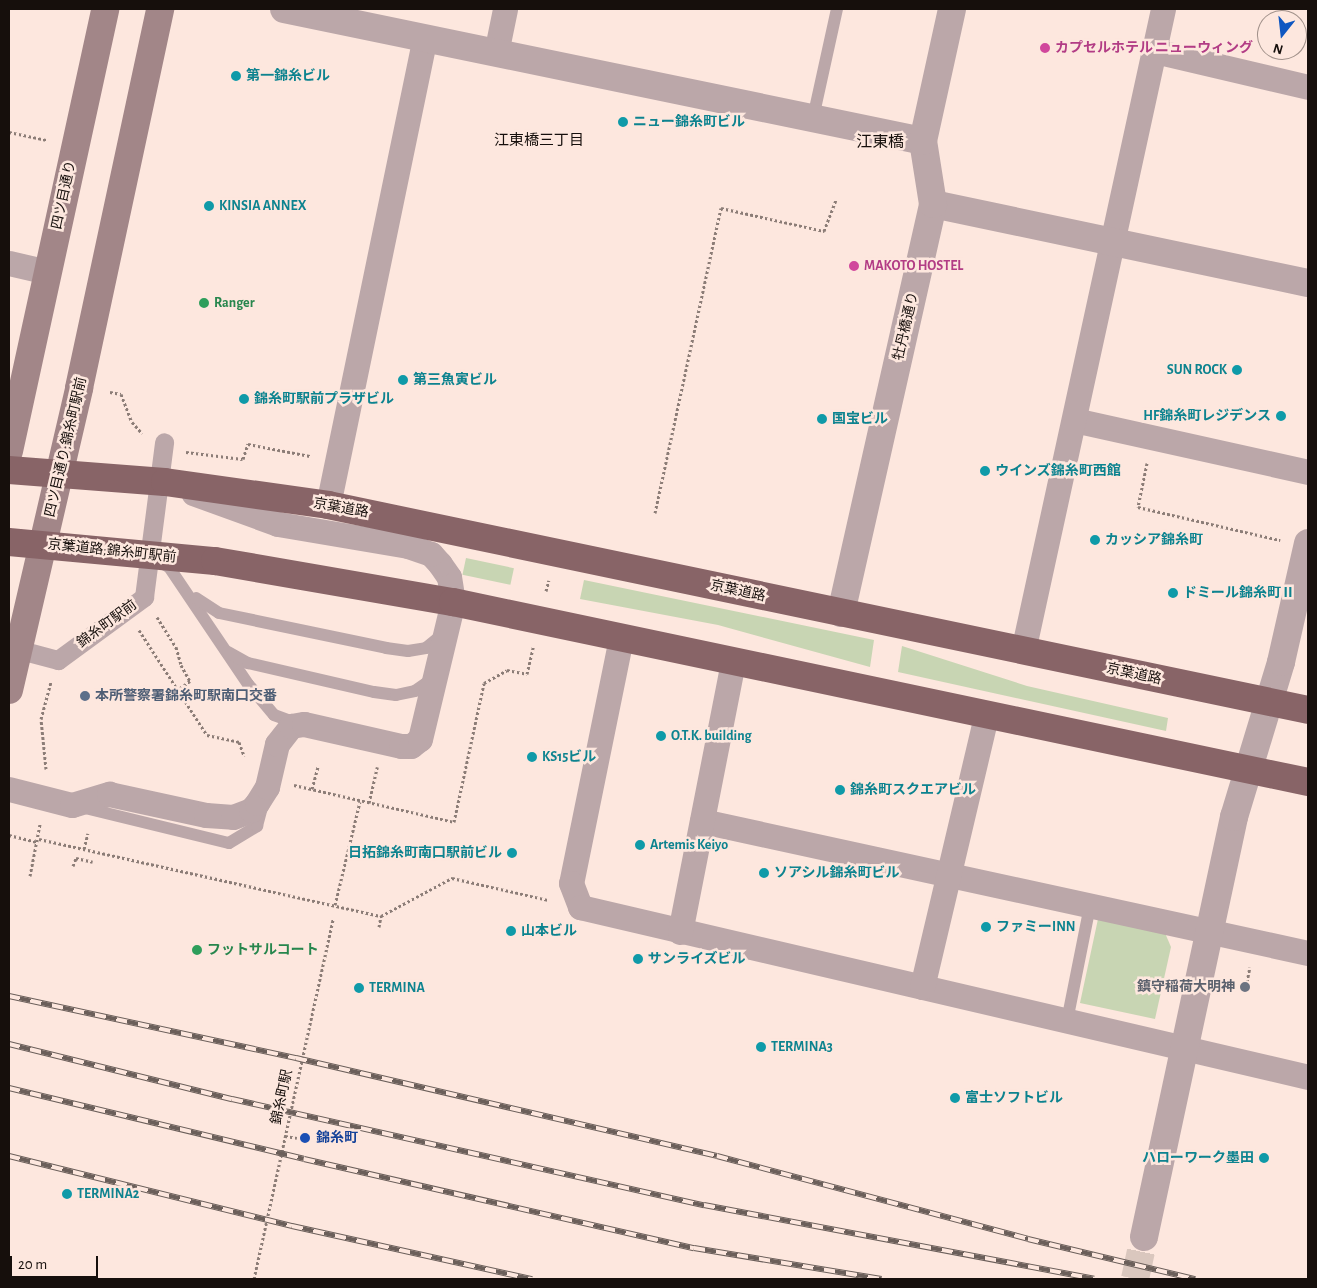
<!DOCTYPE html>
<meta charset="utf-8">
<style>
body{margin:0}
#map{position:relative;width:1317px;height:1288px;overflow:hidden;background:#fde7de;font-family:"Alegreya Sans","Noto Sans JP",sans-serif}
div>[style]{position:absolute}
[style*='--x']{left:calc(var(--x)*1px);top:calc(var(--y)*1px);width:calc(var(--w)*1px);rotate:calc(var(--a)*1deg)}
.green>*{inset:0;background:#c8d5b3;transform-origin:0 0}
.tertiary-tunnel>*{height:28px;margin-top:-14px;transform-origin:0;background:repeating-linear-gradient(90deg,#dac7be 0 28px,transparent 0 42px)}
.path>*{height:3px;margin-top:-1.5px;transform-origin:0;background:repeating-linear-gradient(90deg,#8c7d77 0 2.5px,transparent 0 5px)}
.service>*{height:12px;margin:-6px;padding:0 6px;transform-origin:6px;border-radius:6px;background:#bba7a9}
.pedestrian>*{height:19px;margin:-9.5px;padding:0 9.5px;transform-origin:9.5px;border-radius:9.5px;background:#bba7a9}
.minor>*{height:25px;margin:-12.5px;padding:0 12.5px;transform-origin:12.5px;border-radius:12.5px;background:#bba7a9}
.tertiary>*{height:28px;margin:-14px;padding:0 14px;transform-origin:14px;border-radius:14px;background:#bba7a9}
.secondary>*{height:28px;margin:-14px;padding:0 14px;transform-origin:14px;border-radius:14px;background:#a28688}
.trunk>*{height:28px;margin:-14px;padding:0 14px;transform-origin:14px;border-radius:14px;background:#886467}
.rail>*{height:5.5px;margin-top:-2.75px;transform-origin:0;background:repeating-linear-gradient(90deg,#fde7de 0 11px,#6b5f5a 0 22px);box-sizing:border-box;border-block:1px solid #6b5f5a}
.dots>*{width:14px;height:14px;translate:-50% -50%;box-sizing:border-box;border:2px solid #fde7de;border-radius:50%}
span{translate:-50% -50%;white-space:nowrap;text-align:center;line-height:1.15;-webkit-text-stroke:5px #fde7de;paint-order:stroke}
.hotel-label{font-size:14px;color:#b23c85;font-weight:700}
.left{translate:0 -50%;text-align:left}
.culture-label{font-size:14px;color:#0d838f;font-weight:700}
.right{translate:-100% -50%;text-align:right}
.street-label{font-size:14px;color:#160f0c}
.leisure-label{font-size:14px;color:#27864d;font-weight:700}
.service-label{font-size:14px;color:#4e5e75;font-weight:700}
.worship-label{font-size:14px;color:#5b616d;font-weight:700}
.transit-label{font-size:14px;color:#164399;font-weight:700}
.neighbourhood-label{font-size:15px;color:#160f0c}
.quarter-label{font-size:16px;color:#160f0c}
.frame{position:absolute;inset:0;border:10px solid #160f0c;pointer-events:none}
.north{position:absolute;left:1257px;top:10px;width:50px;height:50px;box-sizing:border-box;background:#fde7de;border:1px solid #a1918a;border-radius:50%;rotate:196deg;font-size:14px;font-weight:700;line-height:20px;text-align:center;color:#160f0c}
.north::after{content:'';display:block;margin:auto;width:18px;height:22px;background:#0f57c1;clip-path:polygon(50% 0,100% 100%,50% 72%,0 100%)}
.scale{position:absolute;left:10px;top:1256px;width:88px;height:22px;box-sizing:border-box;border:2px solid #160f0c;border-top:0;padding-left:6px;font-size:15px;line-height:18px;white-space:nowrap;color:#160f0c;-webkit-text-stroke:4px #fde7de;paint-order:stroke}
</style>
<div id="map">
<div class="green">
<i style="left:466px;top:558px;width:49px;height:17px;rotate:12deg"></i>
<i style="clip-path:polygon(584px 580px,874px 640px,870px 667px,718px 625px,580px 599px)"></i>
<i style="clip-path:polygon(902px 646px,1027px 686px,1168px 718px,1166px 731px,898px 672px)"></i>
<i style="clip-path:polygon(1098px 919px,1165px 933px,1171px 947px,1155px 1019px,1080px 1003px)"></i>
</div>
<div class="tertiary-tunnel">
<i style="--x:1135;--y:1279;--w:43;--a:-77.9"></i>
</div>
<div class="path">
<i style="--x:9;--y:132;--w:39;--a:12"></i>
<i style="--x:110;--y:392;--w:11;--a:10"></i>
<i style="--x:121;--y:394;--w:30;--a:69"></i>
<i style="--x:132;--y:422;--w:15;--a:48"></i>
<i style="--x:186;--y:452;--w:57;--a:7"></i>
<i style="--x:243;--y:459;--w:16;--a:-72"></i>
<i style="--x:248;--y:444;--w:63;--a:11"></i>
<i style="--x:1147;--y:463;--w:45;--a:101.6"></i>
<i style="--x:1138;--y:507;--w:146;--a:13.1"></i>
<i style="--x:655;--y:513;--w:312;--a:-77.8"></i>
<i style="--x:721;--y:208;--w:106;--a:12.6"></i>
<i style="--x:824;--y:231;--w:33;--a:-69"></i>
<i style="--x:546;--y:591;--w:11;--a:-75"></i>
<i style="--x:157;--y:617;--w:36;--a:58"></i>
<i style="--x:176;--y:647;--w:19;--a:74"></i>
<i style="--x:181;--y:665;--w:18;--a:61"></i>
<i style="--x:190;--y:681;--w:16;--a:145"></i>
<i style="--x:139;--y:630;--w:125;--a:57.1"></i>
<i style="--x:207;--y:735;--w:33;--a:12"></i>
<i style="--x:239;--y:742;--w:15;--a:70"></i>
<i style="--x:46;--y:769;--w:50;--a:-95.7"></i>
<i style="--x:41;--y:719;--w:38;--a:-75"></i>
<i style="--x:294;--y:785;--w:164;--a:13"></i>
<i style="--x:454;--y:822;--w:142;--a:-77.8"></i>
<i style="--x:484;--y:683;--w:26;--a:-29"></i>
<i style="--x:507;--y:670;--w:20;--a:11"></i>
<i style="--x:527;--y:674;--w:28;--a:-77"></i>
<i style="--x:312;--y:789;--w:23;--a:-75"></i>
<i style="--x:369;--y:803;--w:37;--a:-77"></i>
<i style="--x:9;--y:835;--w:30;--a:14"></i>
<i style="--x:39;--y:839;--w:351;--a:12.7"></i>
<i style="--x:381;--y:916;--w:81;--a:-28.2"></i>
<i style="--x:452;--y:878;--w:98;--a:12.9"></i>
<i style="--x:84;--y:849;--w:16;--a:-76"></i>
<i style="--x:73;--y:866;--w:9;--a:-69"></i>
<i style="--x:76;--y:858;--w:17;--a:13"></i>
<i style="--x:30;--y:876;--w:53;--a:-79.1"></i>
<i style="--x:335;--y:905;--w:106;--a:-76.4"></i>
<i style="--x:379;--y:927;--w:11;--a:-80"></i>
<i style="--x:1247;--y:982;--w:15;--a:-79"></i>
<i style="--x:285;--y:1136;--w:12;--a:9"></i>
<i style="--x:254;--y:1279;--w:368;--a:-77.6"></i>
</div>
<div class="service">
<i style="--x:813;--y:118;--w:112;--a:-77.6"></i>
<i style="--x:158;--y:561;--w:13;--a:29"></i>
<i style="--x:169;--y:567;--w:141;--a:56"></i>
<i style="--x:248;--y:684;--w:40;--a:50"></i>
<i style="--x:274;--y:715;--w:23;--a:20"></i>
<i style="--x:196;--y:598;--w:27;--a:33"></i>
<i style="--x:219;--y:613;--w:171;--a:11.8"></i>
<i style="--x:386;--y:648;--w:22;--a:8"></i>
<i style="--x:408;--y:651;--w:18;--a:-9"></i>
<i style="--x:426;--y:648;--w:21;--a:-39"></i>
<i style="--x:228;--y:652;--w:23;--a:29"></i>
<i style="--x:248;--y:663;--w:129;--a:13"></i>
<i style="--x:374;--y:692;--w:22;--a:8"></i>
<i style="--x:396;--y:695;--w:19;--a:-12"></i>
<i style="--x:415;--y:691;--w:21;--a:-35"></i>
<i style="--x:81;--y:807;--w:152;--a:13.7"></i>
<i style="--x:229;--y:843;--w:33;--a:-31"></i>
<i style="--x:257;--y:826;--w:23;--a:-75"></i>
<i style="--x:1067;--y:1021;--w:117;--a:-78.7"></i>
</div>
<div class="pedestrian">
<i style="--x:9;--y:647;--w:51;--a:14.9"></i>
<i style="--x:58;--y:660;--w:107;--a:-36.2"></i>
<i style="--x:144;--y:597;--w:156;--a:-82.6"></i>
</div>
<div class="minor">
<i style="--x:1155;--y:51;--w:157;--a:13.2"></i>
<i style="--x:496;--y:53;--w:45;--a:-78.4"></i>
<i style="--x:9;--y:263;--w:40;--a:13"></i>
<i style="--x:1074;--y:420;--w:240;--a:12.5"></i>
<i style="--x:328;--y:505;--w:477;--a:-78.3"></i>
<i style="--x:621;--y:638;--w:250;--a:101.5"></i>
<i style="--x:571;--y:883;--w:26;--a:69"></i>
<i style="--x:580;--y:907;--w:748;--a:13.14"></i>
<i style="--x:1023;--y:651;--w:657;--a:-77.7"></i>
<i style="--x:9;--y:789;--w:65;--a:14.3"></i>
<i style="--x:72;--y:805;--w:39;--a:-17"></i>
<i style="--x:109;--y:794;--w:99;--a:12.2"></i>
<i style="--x:206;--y:815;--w:27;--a:4"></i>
<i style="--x:233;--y:817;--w:19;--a:-21"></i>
<i style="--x:251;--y:810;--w:9;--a:-49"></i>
<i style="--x:257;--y:803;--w:19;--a:-58"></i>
<i style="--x:267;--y:787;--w:44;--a:-76.9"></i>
<i style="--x:277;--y:744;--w:23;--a:-52"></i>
<i style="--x:291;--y:726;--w:13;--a:-9"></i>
<i style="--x:304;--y:724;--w:99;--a:12.8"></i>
<i style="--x:401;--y:746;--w:10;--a:0"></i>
<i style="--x:411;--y:746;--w:11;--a:-38"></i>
<i style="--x:420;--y:739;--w:141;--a:-76.5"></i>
<i style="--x:453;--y:602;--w:25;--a:-99"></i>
<i style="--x:449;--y:577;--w:16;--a:-125"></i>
<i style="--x:440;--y:564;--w:13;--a:-132"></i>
<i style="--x:431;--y:554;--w:24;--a:-161"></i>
<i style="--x:408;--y:546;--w:132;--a:-170.4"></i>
<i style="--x:278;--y:524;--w:90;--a:-160"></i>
<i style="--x:702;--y:821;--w:620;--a:12.29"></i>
<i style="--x:680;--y:932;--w:275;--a:-78.9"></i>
<i style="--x:922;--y:987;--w:278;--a:-76.7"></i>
</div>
<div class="tertiary">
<i style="--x:284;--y:9;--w:652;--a:11.67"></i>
<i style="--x:933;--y:204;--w:383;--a:11.9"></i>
<i style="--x:841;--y:613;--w:419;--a:-77.3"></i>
<i style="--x:933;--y:204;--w:64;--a:-99"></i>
<i style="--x:923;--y:141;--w:135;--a:-77.6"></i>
<i style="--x:1144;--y:1237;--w:430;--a:-77.9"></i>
<i style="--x:1234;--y:817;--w:162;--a:-73.1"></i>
<i style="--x:1281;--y:662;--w:122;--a:-77.2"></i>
</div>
<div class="secondary">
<i style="--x:9;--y:451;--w:452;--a:-77.7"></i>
<i style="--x:9;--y:690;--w:310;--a:-76.9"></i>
<i style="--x:79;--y:388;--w:388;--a:-77.9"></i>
</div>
<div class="trunk">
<i style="--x:9;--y:470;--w:156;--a:4.4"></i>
<i style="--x:165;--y:482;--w:165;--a:8"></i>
<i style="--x:328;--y:505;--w:1001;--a:11.81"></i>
<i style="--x:9;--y:542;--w:207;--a:5.3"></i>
<i style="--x:215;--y:561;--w:242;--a:9.8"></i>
<i style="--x:453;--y:602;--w:874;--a:11.89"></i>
</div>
<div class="rail">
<i style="--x:9;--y:996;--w:294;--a:12.2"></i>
<i style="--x:296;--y:1058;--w:432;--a:13.1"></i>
<i style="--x:717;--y:1156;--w:322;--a:14.9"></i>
<i style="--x:1028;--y:1239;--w:172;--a:13.5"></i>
<i style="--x:9;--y:1044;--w:230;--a:13.9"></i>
<i style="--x:232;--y:1099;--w:484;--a:12.7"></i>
<i style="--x:704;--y:1205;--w:397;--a:10.7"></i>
<i style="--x:9;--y:1088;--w:303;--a:13.5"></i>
<i style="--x:304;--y:1159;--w:400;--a:12.9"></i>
<i style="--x:694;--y:1248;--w:190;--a:9.4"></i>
<i style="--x:9;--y:1156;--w:292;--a:13.9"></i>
<i style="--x:292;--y:1226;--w:246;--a:12.5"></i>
</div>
<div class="dots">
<i style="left:1045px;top:48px;background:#d1479c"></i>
<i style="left:236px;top:76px;background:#0f9aa8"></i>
<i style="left:623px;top:122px;background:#0f9aa8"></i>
<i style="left:209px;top:206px;background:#0f9aa8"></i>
<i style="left:854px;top:266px;background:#d1479c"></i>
<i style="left:204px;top:303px;background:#2e9e5b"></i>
<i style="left:1237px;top:370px;background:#0f9aa8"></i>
<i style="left:403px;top:380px;background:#0f9aa8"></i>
<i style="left:244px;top:399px;background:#0f9aa8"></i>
<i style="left:1281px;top:416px;background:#0f9aa8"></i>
<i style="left:822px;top:419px;background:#0f9aa8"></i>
<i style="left:985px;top:471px;background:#0f9aa8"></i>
<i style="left:1095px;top:540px;background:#0f9aa8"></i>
<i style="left:1173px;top:593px;background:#0f9aa8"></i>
<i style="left:85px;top:696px;background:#5c6f8a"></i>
<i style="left:661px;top:736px;background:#0f9aa8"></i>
<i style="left:532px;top:757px;background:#0f9aa8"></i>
<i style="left:840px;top:790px;background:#0f9aa8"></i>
<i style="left:640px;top:845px;background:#0f9aa8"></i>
<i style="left:512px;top:853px;background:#0f9aa8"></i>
<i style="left:764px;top:873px;background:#0f9aa8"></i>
<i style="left:986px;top:927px;background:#0f9aa8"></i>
<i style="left:511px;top:931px;background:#0f9aa8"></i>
<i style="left:197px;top:950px;background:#2e9e5b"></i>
<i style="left:638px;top:959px;background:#0f9aa8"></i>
<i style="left:1245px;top:987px;background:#6b7280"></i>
<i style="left:359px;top:988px;background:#0f9aa8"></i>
<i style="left:761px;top:1047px;background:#0f9aa8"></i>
<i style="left:955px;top:1098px;background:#0f9aa8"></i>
<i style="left:305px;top:1138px;background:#1a4fb4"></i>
<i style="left:1264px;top:1158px;background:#0f9aa8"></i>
<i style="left:67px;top:1194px;background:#0f9aa8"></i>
</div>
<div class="hotel-label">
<span class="left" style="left:1055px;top:48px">カプセルホテル ニューウィング</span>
<span class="left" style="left:864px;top:266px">MAKOTO HOSTEL</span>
</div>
<div class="culture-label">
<span class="left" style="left:246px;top:76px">第一錦糸ビル</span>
<span class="left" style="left:633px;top:122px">ニュー錦糸町ビル</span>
<span class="left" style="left:219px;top:206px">KINSIA ANNEX</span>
<span class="right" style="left:1227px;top:370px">SUN ROCK</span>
<span class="left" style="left:413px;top:380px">第三魚寅ビル</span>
<span class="left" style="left:254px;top:399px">錦糸町駅前プラザビル</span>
<span class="right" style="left:1271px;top:416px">HF錦糸町レジデンス</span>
<span class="left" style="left:832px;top:419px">国宝ビル</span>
<span class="left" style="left:995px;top:471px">ウインズ錦糸町西館</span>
<span class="left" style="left:1105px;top:540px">カッシア錦糸町</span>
<span class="left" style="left:1183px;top:593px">ドミール錦糸町Ⅱ</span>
<span class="left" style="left:671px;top:736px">O.T.K. building</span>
<span class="left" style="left:542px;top:757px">KS15ビル</span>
<span class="left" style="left:850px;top:790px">錦糸町スクエアビル</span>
<span class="left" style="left:650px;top:845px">Artemis Keiyo</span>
<span class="right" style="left:502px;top:853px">日拓錦糸町南口駅前ビル</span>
<span class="left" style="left:774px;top:873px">ソアシル錦糸町ビル</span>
<span class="left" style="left:996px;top:927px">ファミーINN</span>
<span class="left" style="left:521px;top:931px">山本ビル</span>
<span class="left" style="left:648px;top:959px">サンライズビル</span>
<span class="left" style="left:369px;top:988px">TERMINA</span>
<span class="left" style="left:771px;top:1047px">TERMINA3</span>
<span class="left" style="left:965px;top:1098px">富士ソフトビル</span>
<span class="right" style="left:1254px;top:1158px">ハローワーク墨田</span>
<span class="left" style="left:77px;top:1194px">TERMINA2</span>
</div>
<div class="street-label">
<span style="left:64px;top:195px;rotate:-78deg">四ツ目通り</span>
<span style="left:906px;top:326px;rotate:-77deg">牡丹橋通り</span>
<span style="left:66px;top:447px;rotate:-77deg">四ツ目通り;錦糸町駅前</span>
<span style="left:341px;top:508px;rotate:10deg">京葉道路</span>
<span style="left:112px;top:551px;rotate:6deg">京葉道路;錦糸町駅前</span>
<span style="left:738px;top:591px;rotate:12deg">京葉道路</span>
<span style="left:107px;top:624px;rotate:-36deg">錦糸町駅前</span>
<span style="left:1134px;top:674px;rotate:12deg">京葉道路</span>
<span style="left:282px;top:1097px;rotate:-78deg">錦糸町駅</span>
</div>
<div class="leisure-label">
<span class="left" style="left:214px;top:303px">Ranger</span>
<span class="left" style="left:207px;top:950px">フットサルコート</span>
</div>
<div class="service-label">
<span class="left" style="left:95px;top:696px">本所警察署錦糸町駅南口交番</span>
</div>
<div class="worship-label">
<span class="right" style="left:1235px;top:987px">鎮守稲荷大明神</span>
</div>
<div class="transit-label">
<span class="left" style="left:316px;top:1138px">錦糸町</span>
</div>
<div class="neighbourhood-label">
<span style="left:539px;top:141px">江東橋三丁目</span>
</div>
<div class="quarter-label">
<span style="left:880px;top:142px">江東橋</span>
</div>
<div class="frame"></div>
<div class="north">N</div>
<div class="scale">20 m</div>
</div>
